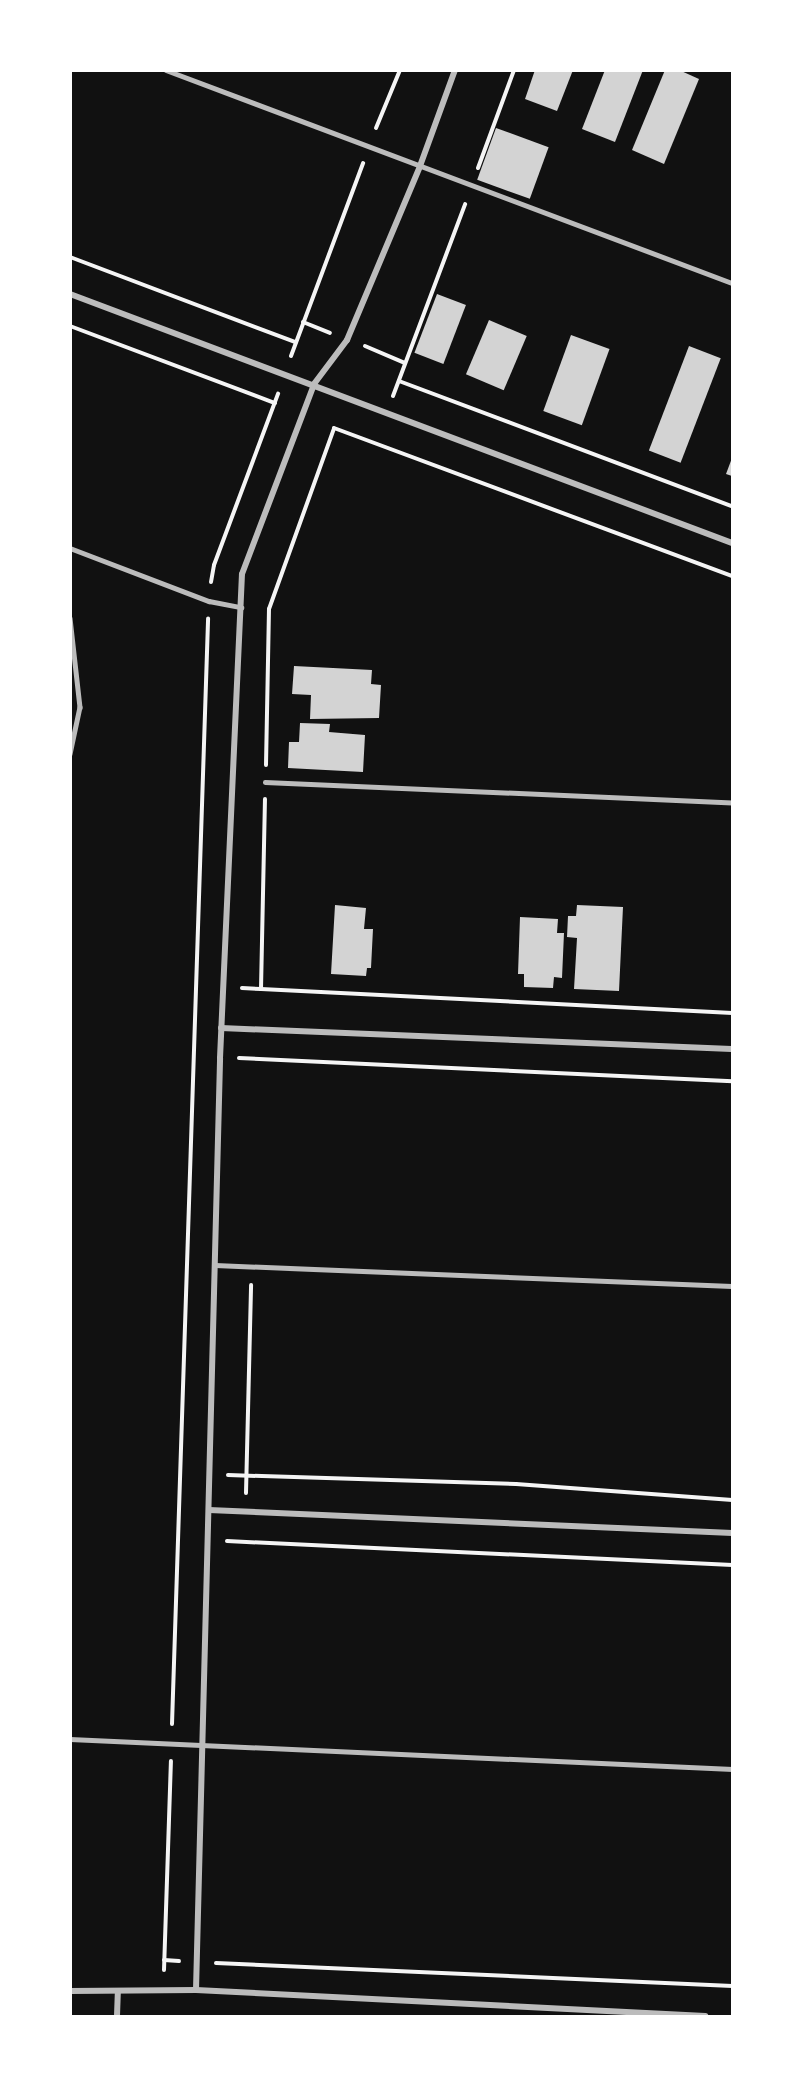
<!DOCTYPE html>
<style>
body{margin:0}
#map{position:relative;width:803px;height:2087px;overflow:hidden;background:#111;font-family:Roboto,sans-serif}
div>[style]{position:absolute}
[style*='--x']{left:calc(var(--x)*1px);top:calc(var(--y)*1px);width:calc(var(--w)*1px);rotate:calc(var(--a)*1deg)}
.building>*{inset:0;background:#d3d3d3;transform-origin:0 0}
.path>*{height:4px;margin:-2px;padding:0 2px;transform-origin:2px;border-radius:2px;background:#f5f5f5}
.service>*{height:4.5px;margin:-2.25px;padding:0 2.25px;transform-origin:2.25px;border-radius:2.25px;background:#bcbcbc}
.minor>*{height:6px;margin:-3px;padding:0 3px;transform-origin:3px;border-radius:3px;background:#bcbcbc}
span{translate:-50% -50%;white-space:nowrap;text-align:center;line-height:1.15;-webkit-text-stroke:4.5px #fff;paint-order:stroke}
.frame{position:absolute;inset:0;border:72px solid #fff;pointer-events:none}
</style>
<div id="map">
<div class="building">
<i style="clip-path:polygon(535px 70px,573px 70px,557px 111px,525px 99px)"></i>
<i style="clip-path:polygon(605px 70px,643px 70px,615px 142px,582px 129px)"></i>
<i style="clip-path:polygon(665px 70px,679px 70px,699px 79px,664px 164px,632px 150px)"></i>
<i style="left:496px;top:128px;width:56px;height:55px;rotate:20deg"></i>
<i style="left:437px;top:294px;width:31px;height:63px;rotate:21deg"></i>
<i style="left:489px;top:320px;width:41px;height:59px;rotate:23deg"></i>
<i style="left:571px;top:335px;width:41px;height:81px;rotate:20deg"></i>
<i style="left:689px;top:346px;width:34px;height:112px;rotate:21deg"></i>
<i style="clip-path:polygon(732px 458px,732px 476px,726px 474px)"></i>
<i style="clip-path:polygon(294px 666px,372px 670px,371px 684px,381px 685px,379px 718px,310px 719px,311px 695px,292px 694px)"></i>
<i style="clip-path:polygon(300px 723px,330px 724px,329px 732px,365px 735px,363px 772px,288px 768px,289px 742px,299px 742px)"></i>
<i style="clip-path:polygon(335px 905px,366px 908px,364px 929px,373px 929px,371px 968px,367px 968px,366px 976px,331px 974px)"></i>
<i style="clip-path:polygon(577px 905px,623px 907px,619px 991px,574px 989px,577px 938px,567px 937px,568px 916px,576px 916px)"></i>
<i style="clip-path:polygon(520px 917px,558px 919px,557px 933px,564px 933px,562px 978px,554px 977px,553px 988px,524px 987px,524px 974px,518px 974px)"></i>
</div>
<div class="path">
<i style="--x:376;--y:128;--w:63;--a:-67.5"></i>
<i style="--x:478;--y:168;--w:104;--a:-69.8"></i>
<i style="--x:70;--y:257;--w:241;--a:20.7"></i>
<i style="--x:303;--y:322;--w:29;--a:22"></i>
<i style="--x:70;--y:326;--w:219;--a:20.6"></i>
<i style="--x:365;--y:346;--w:43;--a:23"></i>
<i style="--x:291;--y:356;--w:206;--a:-69.5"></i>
<i style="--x:399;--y:381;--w:356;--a:20.6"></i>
<i style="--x:393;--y:396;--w:205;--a:-69.4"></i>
<i style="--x:211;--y:582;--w:17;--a:-80"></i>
<i style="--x:214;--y:565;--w:183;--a:-69.5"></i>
<i style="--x:266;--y:765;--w:156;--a:-88.9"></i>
<i style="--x:269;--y:609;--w:192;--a:-70.2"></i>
<i style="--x:334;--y:428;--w:425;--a:20.4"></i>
<i style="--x:242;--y:988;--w:19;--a:3"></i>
<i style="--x:261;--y:989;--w:190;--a:-88.8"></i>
<i style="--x:261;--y:989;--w:472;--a:2.9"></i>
<i style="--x:239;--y:1058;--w:494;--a:2.7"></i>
<i style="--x:228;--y:1475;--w:288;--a:1.8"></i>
<i style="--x:516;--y:1484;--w:217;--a:4.2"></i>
<i style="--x:246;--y:1493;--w:208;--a:-88.6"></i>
<i style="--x:227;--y:1541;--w:506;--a:2.72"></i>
<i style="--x:172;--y:1724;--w:1106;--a:-88.13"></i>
<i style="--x:164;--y:1960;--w:15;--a:4"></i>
<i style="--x:216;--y:1963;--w:517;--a:2.55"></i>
<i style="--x:164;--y:1970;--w:209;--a:-88.1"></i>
</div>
<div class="service">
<i style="--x:166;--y:70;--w:605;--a:20.62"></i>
<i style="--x:70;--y:548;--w:149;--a:20.9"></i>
<i style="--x:209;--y:601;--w:33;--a:11"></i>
<i style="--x:70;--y:618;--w:90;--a:83.6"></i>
<i style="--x:80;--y:707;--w:48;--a:102"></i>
<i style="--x:265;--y:782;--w:467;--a:2.5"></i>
<i style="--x:215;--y:1265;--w:517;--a:2.33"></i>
<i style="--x:70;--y:1739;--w:663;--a:2.59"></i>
</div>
<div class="minor">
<i style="--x:70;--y:294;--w:707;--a:20.61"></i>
<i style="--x:221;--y:1028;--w:511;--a:2.35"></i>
<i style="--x:209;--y:1510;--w:524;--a:2.52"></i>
<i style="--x:196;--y:1990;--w:932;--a:-88.52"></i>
<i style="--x:220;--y:1058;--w:484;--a:-87.4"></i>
<i style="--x:242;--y:574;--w:203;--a:-69.2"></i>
<i style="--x:314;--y:384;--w:55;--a:-53.1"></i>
<i style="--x:347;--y:340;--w:189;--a:-67.2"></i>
<i style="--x:420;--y:166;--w:102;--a:-70"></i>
<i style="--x:70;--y:1991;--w:126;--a:-0.5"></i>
<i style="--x:196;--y:1990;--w:510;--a:2.92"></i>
<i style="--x:117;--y:2016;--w:23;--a:-88"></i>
</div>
<div class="frame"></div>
</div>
